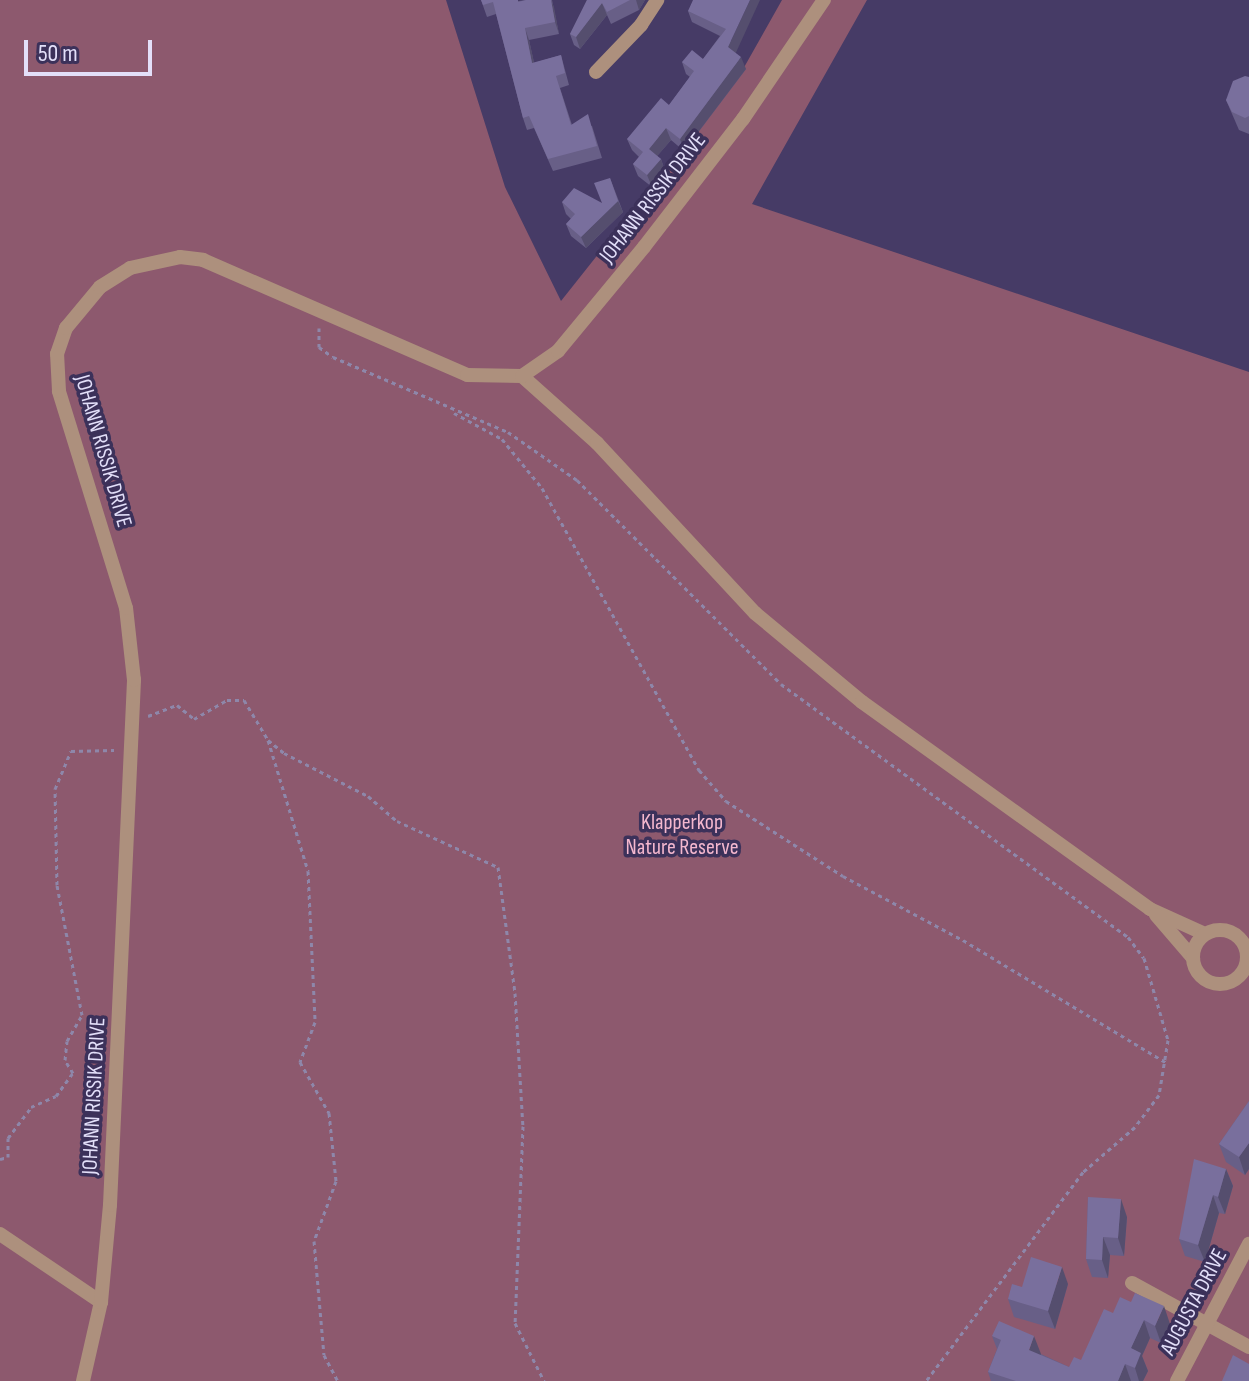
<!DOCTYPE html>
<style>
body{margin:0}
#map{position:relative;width:1249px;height:1381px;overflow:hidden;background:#463b66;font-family:"Sofia Sans Condensed",sans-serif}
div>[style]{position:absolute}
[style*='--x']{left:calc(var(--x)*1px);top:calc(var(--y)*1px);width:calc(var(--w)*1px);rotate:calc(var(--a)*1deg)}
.green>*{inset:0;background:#8d596e}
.path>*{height:3px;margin-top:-1.5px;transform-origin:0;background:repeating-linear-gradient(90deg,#8e87aa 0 4px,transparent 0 8px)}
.minor>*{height:14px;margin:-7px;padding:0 7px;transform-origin:7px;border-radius:7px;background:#ad907d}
.minor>.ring{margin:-7px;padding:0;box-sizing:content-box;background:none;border:14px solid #ad907d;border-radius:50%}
.wall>*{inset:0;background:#685f87}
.shaded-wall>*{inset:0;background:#554e6e}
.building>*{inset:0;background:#796f9d}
span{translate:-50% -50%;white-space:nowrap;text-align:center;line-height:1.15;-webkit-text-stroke:7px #3c315a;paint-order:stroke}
.street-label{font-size:22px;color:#e3dff9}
.park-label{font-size:22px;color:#f4b7ce}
.scale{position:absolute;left:24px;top:40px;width:128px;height:36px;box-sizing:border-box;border:4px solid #e3dff9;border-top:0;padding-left:10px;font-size:24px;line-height:28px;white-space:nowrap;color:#e3dff9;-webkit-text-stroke:6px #3c315a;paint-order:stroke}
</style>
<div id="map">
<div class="green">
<i style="clip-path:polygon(0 0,446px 0,505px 187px,561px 301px,738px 78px,782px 0,867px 0,752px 204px,1249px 372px,1249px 1381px,0 1381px)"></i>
</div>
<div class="path">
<i style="--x:319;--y:328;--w:19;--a:90"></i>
<i style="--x:319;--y:347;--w:17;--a:36"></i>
<i style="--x:333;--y:357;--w:190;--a:23.2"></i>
<i style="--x:508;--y:432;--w:84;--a:34.8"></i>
<i style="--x:577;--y:480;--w:288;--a:45"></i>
<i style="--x:781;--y:684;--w:429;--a:36.1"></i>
<i style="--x:1128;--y:937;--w:26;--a:53"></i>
<i style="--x:1144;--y:958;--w:85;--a:73.7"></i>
<i style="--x:1168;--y:1040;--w:56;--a:99.3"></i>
<i style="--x:1159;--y:1095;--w:40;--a:127"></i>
<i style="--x:1135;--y:1127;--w:69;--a:139.1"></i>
<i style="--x:1083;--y:1172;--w:261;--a:126.9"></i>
<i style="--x:454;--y:413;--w:55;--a:28.4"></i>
<i style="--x:502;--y:439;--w:63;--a:50.8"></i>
<i style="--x:542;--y:488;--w:323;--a:60.9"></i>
<i style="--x:699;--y:770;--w:41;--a:48.9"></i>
<i style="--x:726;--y:801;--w:139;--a:32.7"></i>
<i style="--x:843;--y:876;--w:136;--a:28.1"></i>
<i style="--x:963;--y:940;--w:238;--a:31.1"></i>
<i style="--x:148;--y:716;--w:31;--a:-21"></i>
<i style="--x:177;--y:705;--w:22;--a:39"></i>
<i style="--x:194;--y:719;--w:38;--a:-30"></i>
<i style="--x:227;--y:700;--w:17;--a:0"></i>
<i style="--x:244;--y:700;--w:47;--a:59"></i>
<i style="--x:268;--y:740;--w:21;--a:39"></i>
<i style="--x:284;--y:753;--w:94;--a:27.1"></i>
<i style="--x:368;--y:796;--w:38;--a:41"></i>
<i style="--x:397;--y:821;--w:111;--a:24.5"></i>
<i style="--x:498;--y:867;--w:127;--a:82.3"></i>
<i style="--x:515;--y:993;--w:133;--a:86.6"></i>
<i style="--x:523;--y:1126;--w:197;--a:92.3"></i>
<i style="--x:515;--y:1323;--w:65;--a:63.4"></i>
<i style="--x:268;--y:740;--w:137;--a:73"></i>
<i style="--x:308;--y:871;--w:151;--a:87.3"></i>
<i style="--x:315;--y:1022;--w:43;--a:110.6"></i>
<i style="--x:300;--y:1062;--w:59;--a:60.4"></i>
<i style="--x:329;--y:1113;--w:68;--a:84.1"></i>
<i style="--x:336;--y:1181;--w:64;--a:110.1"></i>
<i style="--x:314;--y:1241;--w:114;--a:85"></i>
<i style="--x:324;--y:1355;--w:30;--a:62"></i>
<i style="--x:0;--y:1159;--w:8;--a:-14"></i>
<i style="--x:8;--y:1157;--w:19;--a:-90"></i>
<i style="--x:8;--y:1138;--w:39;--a:-53"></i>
<i style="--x:31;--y:1107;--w:27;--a:-24"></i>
<i style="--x:56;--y:1096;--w:29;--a:-54"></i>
<i style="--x:73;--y:1073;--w:15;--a:-122"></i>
<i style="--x:65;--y:1060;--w:19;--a:-84"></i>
<i style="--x:67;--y:1041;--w:30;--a:-60"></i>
<i style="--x:82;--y:1015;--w:132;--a:-100.9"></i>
<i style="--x:57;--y:885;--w:96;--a:-91.2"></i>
<i style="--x:55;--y:789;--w:41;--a:-67.2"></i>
<i style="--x:71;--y:751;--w:43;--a:-1.3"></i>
</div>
<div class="minor">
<i style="--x:596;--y:72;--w:65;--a:-46.2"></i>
<i style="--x:641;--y:25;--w:30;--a:-57"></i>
<i style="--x:522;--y:376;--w:101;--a:41.8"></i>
<i style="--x:597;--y:443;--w:232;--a:47.1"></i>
<i style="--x:755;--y:613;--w:139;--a:39.8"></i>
<i style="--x:862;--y:702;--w:355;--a:35.7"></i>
<i style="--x:1150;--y:909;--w:60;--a:24.4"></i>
<i style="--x:1156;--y:915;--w:57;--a:49.3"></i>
<i class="ring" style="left:1193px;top:930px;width:40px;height:40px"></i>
<i style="--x:0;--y:1234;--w:122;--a:34"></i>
<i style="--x:1132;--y:1283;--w:133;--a:28.7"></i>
<i style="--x:83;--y:1381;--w:81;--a:-77.2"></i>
<i style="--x:101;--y:1302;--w:97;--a:-84.7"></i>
<i style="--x:110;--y:1205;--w:526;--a:-87.38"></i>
<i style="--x:134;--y:680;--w:72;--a:-96.3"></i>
<i style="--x:126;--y:608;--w:227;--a:-107.2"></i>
<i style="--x:59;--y:391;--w:37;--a:-93"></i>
<i style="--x:57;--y:354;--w:28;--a:-71"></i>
<i style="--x:66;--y:328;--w:53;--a:-50.3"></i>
<i style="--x:100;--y:287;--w:36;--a:-32"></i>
<i style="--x:130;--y:268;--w:51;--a:-12.4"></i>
<i style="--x:180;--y:257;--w:23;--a:7"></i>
<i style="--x:203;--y:260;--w:288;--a:23.5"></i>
<i style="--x:467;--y:375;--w:55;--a:1"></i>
<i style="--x:522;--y:376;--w:44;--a:-34.8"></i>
<i style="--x:558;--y:351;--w:135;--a:-50.4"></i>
<i style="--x:644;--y:247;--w:162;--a:-52.3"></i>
<i style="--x:743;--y:119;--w:144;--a:-55.8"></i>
<i style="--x:1177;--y:1381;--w:155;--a:-62.3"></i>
</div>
<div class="wall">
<i style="clip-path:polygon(481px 0,519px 1px,526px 0,552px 0,559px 34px,529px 40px,534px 63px,561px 55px,569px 85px,560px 88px,572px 125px,592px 126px,602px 158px,553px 171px,534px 128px,527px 130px,523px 118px,496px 14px,487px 17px)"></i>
<i style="clip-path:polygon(587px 0,645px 0,639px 10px,611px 24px,607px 15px,580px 49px,574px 45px,570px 34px)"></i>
<i style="clip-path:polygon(716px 0,735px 53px,746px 69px,684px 151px,671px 140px,657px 156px,661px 159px,665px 171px,652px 187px,638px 176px,633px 164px,639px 157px,632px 150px,627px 139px,669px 105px,690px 77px,686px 74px,682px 62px,703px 59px,720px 36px,692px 22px,688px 11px)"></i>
<i style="clip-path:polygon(1249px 77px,1249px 134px,1239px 130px,1226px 100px)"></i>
<i style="clip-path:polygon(610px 178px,623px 212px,586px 248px,571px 236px,566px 224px,571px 219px,566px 214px,562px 202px,602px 203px)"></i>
<i style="clip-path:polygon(1249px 1101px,1249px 1169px,1245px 1175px,1226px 1162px,1219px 1144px)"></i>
<i style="clip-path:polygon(1226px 1169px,1233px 1186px,1225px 1214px,1219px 1213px,1205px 1262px,1185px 1256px,1179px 1239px)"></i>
<i style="clip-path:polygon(1088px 1197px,1127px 1217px,1124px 1256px,1110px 1255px,1108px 1278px,1092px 1277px,1086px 1259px)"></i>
<i style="clip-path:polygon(1068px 1284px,1055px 1329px,1014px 1317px,1008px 1299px,1022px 1287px)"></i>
<i style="clip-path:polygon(1113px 1313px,1170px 1324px,1161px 1343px,1150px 1338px,1142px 1356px,1148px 1371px,1143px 1381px,991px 1381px,988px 1372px,997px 1349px,992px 1336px,1041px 1354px,1069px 1367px,1081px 1360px)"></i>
</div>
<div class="shaded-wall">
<i style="clip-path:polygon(551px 0,554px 7px,559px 34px,555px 22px)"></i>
<i style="clip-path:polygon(636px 0,645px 0,639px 10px)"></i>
<i style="clip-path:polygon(750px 0,760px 0,733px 59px,728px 47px)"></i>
<i style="clip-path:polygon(602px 3px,607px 15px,580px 49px,576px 37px)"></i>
<i style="clip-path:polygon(525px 28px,529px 40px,537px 75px,532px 63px)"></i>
<i style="clip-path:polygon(741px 57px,746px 69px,684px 151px,680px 139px)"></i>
<i style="clip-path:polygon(666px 128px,671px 140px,653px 161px,649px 149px)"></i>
<i style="clip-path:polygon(661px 159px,665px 171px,652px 187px,647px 175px)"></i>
<i style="clip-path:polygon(618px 201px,623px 212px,586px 248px,581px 237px)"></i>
<i style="clip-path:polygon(1249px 1143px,1249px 1169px,1245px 1175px,1239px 1157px)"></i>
<i style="clip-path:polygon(1226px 1169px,1233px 1186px,1225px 1214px,1218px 1197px)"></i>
<i style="clip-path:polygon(1213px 1195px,1219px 1213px,1205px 1262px,1198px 1245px)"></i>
<i style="clip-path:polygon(1121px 1199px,1127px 1217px,1124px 1256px,1118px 1238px)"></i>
<i style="clip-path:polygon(1103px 1237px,1110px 1255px,1108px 1278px,1102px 1260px)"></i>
<i style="clip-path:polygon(1062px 1267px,1068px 1284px,1055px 1329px,1048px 1311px)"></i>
<i style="clip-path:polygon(1164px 1306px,1170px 1324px,1161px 1343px,1155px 1326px)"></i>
<i style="clip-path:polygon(1144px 1320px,1150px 1338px,1142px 1356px,1148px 1371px,1143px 1381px,1139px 1381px,1135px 1368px,1131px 1348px)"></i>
<i style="clip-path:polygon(1034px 1336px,1041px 1354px,1035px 1367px,1029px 1350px)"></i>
<i style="clip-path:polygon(1125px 1364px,1131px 1381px,1118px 1381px)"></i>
</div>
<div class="building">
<i style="clip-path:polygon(481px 0,518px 0,518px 2px,526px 0,551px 0,555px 22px,525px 28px,532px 63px,561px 55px,565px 73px,556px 76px,571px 125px,588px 114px,597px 146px,548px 159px,529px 116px,523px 118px,493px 2px,483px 5px)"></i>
<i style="clip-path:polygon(587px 0,630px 0,607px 12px,602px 3px,576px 37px,570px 34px)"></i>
<i style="clip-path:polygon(693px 0,750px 0,728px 47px,741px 57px,680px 139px,666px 128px,649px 149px,661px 159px,647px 175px,633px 164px,643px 152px,627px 139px,661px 98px,669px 105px,694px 71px,682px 62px,692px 50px,703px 59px,726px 29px,688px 11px)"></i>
<i style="clip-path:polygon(1245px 76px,1249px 77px,1249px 116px,1245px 118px,1232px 112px,1226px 100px,1233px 81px)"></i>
<i style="clip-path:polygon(610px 178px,618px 201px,581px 237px,566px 224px,575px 214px,562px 202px,574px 188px,602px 203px,594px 183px)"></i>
<i style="clip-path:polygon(1249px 1101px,1249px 1143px,1239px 1157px,1219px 1144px)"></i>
<i style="clip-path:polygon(1194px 1159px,1226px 1169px,1218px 1197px,1213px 1195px,1198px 1245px,1179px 1239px)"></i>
<i style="clip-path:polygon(1088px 1197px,1121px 1199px,1118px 1238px,1103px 1237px,1102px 1260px,1086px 1259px)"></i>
<i style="clip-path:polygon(1031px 1257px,1062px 1267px,1048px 1311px,1008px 1299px,1012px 1284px,1022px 1287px)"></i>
<i style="clip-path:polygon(1135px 1293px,1164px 1306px,1155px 1326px,1144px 1320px,1131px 1348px,1141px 1353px,1135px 1368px,1125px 1364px,1118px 1381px,1016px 1381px,988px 1372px,1001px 1340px,992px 1336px,999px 1321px,1034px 1336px,1029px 1350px,1069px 1367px,1074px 1357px,1081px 1360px,1104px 1309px,1113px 1313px,1120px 1297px,1131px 1302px)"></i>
<i style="clip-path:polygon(1233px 1355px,1249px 1364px,1249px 1381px,1222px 1381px)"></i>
</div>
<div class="street-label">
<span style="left:653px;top:198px;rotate:-52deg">JOHANN RISSIK DRIVE</span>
<span style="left:103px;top:451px;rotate:74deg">JOHANN RISSIK DRIVE</span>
<span style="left:94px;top:1096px;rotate:-87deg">JOHANN RISSIK DRIVE</span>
<span style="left:1194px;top:1302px;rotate:-62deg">AUGUSTA DRIVE</span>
</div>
<div class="park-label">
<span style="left:682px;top:835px">Klapperkop<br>Nature Reserve</span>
</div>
<div class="scale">50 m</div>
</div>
